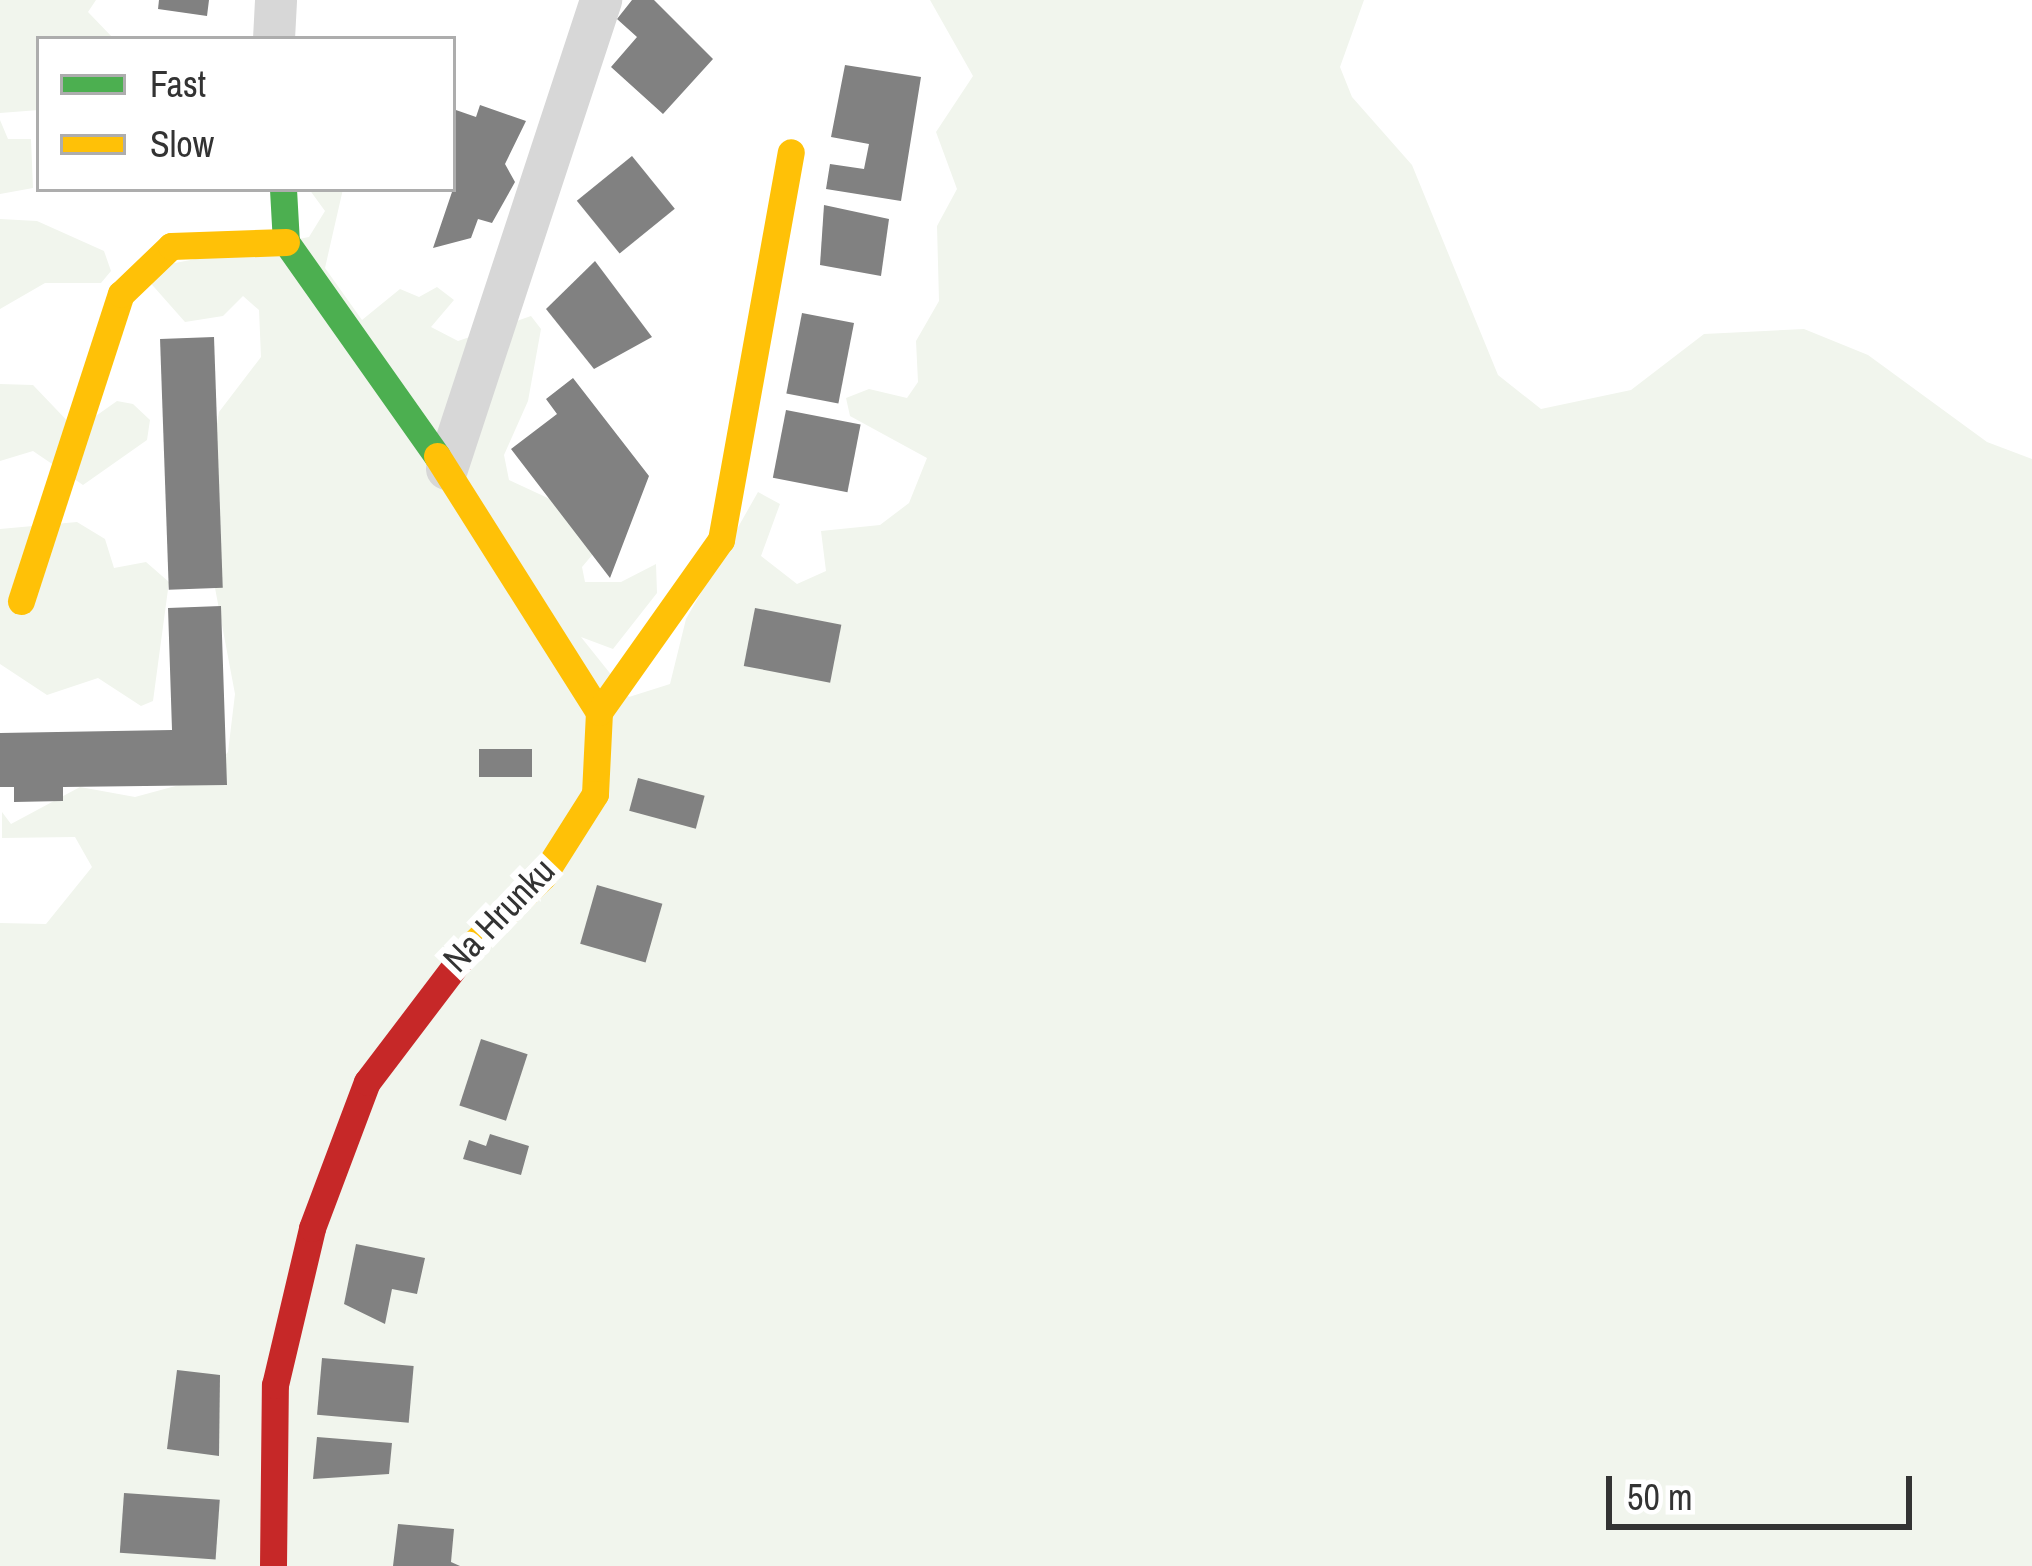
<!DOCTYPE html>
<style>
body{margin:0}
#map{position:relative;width:2032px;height:1566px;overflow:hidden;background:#fff;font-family:"Archivo Narrow",sans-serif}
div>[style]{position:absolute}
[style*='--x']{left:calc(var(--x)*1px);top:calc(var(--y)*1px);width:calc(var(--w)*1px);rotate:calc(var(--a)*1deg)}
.green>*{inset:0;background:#f1f5ed}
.building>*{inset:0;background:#818181;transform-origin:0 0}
.street>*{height:42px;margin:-21px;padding:0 21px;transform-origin:21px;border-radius:21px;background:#d7d7d7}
.fast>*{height:27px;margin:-13.5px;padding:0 13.5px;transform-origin:13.5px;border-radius:13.5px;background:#4caf50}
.slow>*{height:27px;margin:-13.5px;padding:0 13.5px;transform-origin:13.5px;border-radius:13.5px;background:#ffc107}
.jam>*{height:27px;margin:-13.5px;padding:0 13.5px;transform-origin:13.5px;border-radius:13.5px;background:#c62828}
span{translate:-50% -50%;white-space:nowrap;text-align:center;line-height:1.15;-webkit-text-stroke:12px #fff;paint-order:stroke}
.street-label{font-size:36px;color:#333}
.legend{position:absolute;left:36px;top:36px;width:420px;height:156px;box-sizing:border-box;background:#fff;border:3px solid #adadad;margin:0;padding:15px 21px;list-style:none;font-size:36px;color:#333}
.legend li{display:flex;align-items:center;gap:24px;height:60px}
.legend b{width:60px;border:3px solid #adadad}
.scale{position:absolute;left:1606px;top:1476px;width:306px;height:54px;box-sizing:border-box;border:6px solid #333;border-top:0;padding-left:15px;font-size:36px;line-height:42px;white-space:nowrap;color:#333;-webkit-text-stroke:9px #fff;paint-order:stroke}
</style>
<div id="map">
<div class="green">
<i style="clip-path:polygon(0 0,96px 0,88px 12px,114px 39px,39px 39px,39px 110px,0 113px)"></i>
<i style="clip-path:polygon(930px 0,1364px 0,1340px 67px,1352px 97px,1412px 165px,1498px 375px,1541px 409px,1631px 390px,1704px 334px,1804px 329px,1868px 355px,1987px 442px,2032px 459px,2032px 1566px,0 1566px,0 923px,46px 924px,92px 867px,75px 837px,2px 838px,2px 812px,11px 824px,80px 787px,135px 797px,205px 778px,228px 752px,235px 694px,212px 572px,213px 446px,219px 412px,261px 357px,259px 310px,243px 296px,223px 316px,185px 322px,139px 270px,309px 237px,325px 211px,309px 189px,343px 189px,325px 268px,362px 320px,400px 289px,419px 297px,437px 287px,454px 300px,431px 327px,458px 341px,531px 316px,541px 329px,528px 401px,504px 455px,509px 480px,593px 519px,599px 547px,582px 567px,585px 582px,621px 582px,656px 564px,657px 593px,613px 649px,581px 637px,629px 697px,670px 684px,686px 619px,758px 492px,780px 504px,761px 556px,797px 584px,826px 571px,821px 531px,880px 525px,909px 503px,927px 458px,850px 416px,846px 398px,869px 389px,907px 398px,918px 382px,916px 341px,939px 301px,937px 226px,957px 189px,936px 132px,973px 76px)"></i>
<i style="clip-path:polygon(0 120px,8px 139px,31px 139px,33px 188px,0 194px)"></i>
<i style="clip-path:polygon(0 219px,37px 221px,104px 251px,111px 271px,101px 283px,45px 283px,0 309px)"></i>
<i style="clip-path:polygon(0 384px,33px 385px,76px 430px,117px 401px,133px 404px,150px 420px,147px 440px,83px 485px,33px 451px,0 461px)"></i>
<i style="clip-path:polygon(77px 522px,105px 539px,114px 568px,146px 562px,169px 582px,153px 701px,141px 706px,98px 678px,47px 695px,0 664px,0 529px)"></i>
</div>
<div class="building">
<i style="clip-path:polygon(159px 0,209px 0,207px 16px,158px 9px)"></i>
<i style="clip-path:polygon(632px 0,654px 0,713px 59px,663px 114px,611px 67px,637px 37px,617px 19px)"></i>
<i style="clip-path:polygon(845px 65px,921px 77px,901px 201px,826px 189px,830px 164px,864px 169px,869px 144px,831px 137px)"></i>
<i style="clip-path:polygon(480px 105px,526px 121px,505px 164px,515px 182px,492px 223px,478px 219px,471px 238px,433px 248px,453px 189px,453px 109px,476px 117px)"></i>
<i style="left:632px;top:156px;width:68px;height:71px;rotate:51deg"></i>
<i style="clip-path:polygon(824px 205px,889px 219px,881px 276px,820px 265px)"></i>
<i style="clip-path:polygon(595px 261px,652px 337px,594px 369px,546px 309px)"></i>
<i style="left:802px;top:313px;width:53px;height:82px;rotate:11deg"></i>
<i style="left:214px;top:337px;width:251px;height:54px;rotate:88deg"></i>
<i style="clip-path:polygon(573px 378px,649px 476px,610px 578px,511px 449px,557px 414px,546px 399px)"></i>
<i style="left:786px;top:410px;width:76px;height:69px;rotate:11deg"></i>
<i style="clip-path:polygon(221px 606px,227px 785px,63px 787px,63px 801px,14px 802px,14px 787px,0 787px,0 733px,172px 730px,168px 608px)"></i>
<i style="left:755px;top:608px;width:88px;height:59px;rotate:11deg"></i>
<i style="left:479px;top:749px;width:53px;height:28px"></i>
<i style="left:638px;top:778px;width:69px;height:34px;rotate:15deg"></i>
<i style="left:597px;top:885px;width:68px;height:61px;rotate:16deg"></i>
<i style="left:481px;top:1039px;width:49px;height:70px;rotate:18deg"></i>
<i style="clip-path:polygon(490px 1134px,529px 1146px,521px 1175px,463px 1159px,469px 1140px,486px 1146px)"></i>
<i style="clip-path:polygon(356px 1244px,425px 1258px,417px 1294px,392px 1289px,385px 1324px,344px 1304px)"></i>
<i style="left:322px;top:1358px;width:92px;height:57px;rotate:5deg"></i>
<i style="clip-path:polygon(177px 1370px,220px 1375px,219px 1456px,167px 1449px)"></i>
<i style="clip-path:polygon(317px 1437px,392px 1443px,389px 1474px,313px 1479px)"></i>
<i style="left:124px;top:1493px;width:96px;height:60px;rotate:4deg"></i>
<i style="clip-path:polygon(398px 1524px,454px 1529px,451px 1562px,460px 1566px,393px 1566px)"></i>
</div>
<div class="street">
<i style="--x:274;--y:39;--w:39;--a:-87"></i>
<i style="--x:447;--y:469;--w:494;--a:-71.8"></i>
</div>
<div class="fast">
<i style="--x:283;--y:189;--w:53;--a:86.8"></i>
<i style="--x:286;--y:242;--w:262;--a:54.8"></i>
</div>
<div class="slow">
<i style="--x:437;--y:456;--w:303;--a:57.7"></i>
<i style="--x:599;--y:712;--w:82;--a:92.8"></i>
<i style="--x:595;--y:794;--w:97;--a:122.4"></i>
<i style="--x:543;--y:876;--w:105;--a:135.8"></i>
<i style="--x:21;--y:601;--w:323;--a:-72"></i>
<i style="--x:121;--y:294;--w:69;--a:-43.8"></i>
<i style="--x:171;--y:246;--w:115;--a:-2"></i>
<i style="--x:599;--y:712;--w:211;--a:-54.7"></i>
<i style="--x:721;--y:540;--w:394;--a:-79.8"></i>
</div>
<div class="jam">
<i style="--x:273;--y:1566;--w:181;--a:-89.4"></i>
<i style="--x:275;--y:1385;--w:161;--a:-76.7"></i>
<i style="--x:312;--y:1228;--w:156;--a:-69.4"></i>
<i style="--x:367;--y:1082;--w:167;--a:-52.8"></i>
</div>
<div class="street-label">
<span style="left:499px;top:915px;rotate:-46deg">Na Hrunku</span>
</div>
<ul class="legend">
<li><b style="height:15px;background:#4caf50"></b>Fast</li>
<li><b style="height:15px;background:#ffc107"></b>Slow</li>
</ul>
<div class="scale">50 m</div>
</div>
